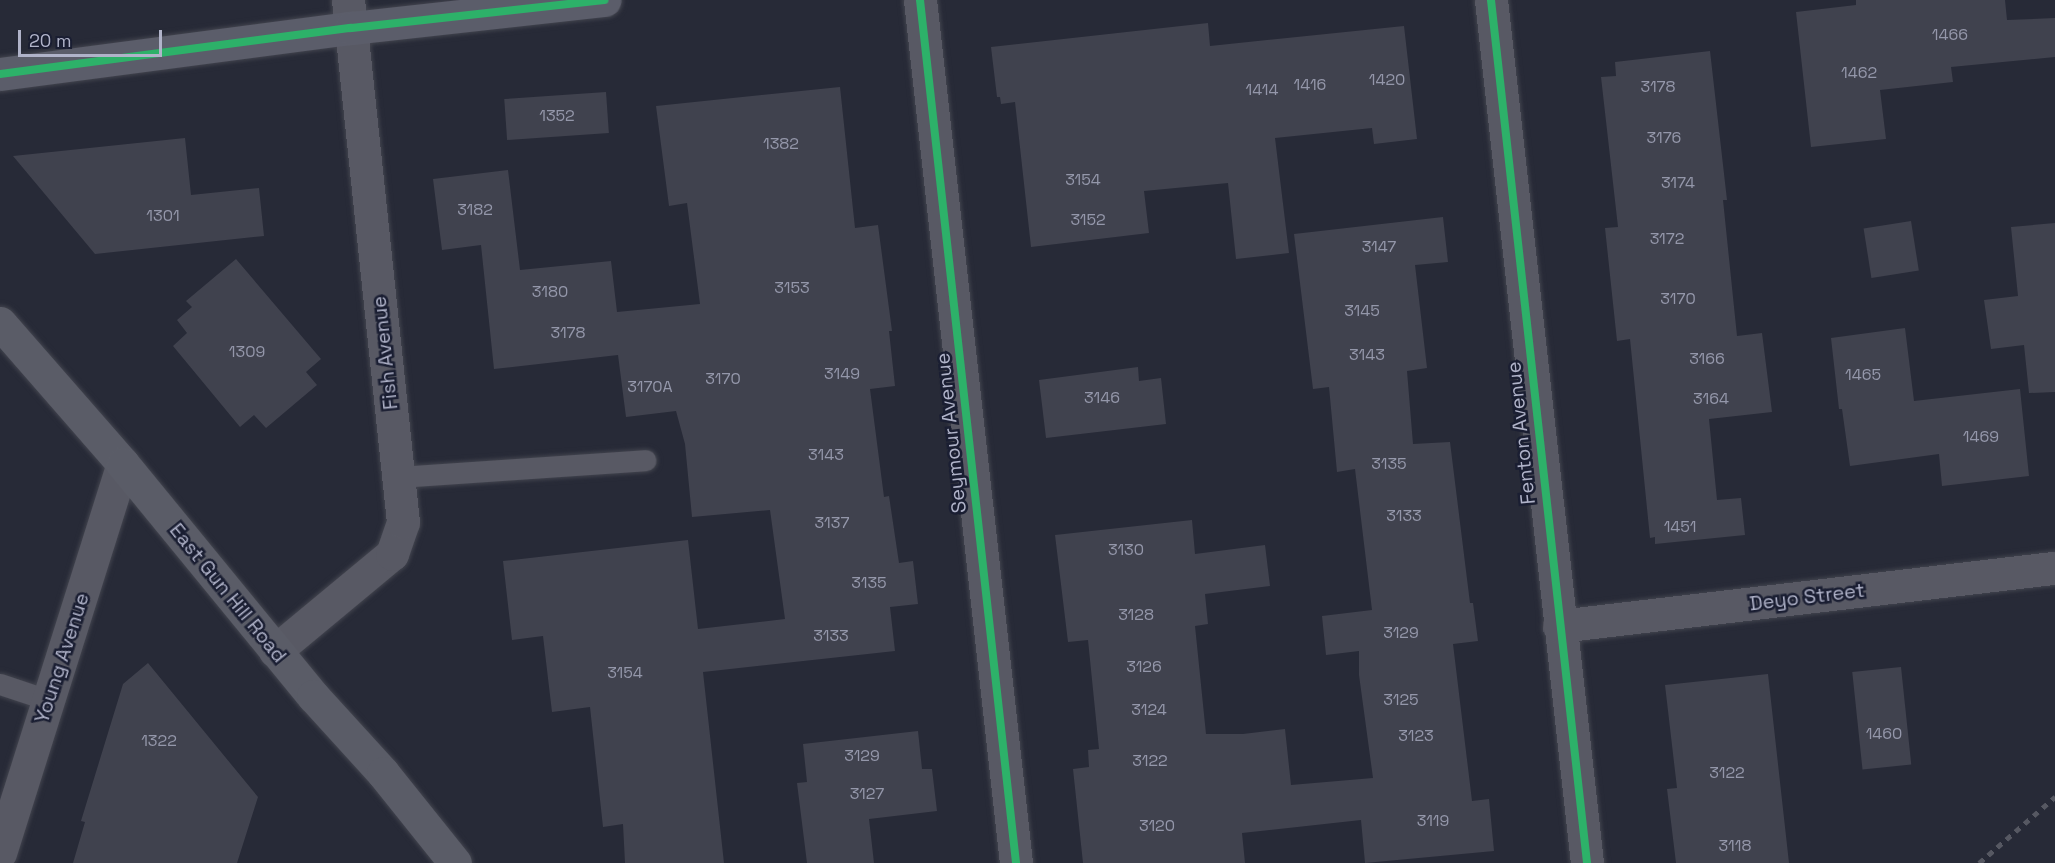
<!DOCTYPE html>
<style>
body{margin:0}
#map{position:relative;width:2055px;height:863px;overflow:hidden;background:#272a37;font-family:"Space Grotesk",sans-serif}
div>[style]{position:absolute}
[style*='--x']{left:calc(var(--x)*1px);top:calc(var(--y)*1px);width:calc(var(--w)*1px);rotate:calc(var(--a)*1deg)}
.building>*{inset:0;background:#40424e;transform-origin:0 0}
.roads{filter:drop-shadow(0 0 2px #42444e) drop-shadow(0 0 2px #42444e)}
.lane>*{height:21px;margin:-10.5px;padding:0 10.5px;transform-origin:10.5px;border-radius:10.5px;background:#585964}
.street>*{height:33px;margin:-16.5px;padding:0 16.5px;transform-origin:16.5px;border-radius:16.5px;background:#585964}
.secondary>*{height:33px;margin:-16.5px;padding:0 16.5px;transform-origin:16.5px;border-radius:16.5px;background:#5b5d6a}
.primary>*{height:33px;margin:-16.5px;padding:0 16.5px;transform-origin:16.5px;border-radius:16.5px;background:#5a5c67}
.rail>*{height:4.5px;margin-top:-2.25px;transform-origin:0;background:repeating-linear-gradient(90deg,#565862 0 6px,transparent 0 12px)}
.cycleway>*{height:8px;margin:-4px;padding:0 4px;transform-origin:4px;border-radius:4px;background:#2db169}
span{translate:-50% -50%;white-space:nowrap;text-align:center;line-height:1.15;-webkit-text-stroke:5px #1a1e32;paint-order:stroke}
.number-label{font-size:16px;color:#9497aa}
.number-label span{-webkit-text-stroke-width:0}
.street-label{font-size:20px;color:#b0b3c9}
.scale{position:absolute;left:18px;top:30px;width:144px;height:27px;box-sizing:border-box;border:3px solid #b0b3c9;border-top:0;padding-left:8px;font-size:18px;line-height:21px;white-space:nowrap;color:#b0b3c9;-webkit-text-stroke:4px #1a1e32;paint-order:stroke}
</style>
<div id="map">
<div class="building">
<i style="clip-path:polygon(1856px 0,2005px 0,2007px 20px,2055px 18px,2055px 57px,1951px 67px,1953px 82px,1880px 90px,1886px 139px,1811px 147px,1796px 12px,1856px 5px)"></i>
<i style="clip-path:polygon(1208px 23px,1210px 46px,1404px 26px,1417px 139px,1374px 144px,1372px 128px,1275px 138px,1289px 253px,1236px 259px,1228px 183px,1144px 191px,1149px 233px,1031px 247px,1015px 102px,1001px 104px,1000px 97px,997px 97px,991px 47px)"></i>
<i style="clip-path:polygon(1710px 51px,1727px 200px,1723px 200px,1737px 336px,1762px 333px,1772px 412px,1709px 419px,1717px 500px,1741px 498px,1745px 535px,1655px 544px,1655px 537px,1650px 538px,1630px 339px,1617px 341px,1605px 228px,1618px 227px,1601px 77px,1616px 76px,1615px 62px)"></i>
<i style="clip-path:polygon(840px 87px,855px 228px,878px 225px,892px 331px,889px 331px,895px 386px,870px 389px,884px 497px,889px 496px,899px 563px,913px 561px,918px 604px,890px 607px,895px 651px,703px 672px,724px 863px,625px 863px,623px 824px,603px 827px,590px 707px,552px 712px,543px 636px,512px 640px,503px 561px,688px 540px,698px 629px,785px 619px,770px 510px,692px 517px,685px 444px,676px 411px,626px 417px,618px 355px,494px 369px,481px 245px,442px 250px,433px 179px,508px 170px,520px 270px,611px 261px,617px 312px,700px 304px,687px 203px,669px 206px,656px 106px)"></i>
<i style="left:606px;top:92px;width:41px;height:102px;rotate:86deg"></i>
<i style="clip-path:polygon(185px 138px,191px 195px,259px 188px,264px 236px,95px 254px,13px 156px)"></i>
<i style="clip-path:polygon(1443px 217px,1448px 262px,1415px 265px,1427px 368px,1407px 371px,1413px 444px,1450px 442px,1470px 603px,1473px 603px,1478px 641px,1453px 644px,1472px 801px,1489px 799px,1494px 851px,1365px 863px,1361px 820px,1242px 833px,1245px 863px,1083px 863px,1073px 769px,1089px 767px,1088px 750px,1099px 749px,1088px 640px,1068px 642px,1055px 535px,1192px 520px,1195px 554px,1265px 545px,1270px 586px,1205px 594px,1208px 624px,1195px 626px,1206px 734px,1243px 734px,1285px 729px,1291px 785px,1373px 778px,1359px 675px,1359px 651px,1326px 655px,1322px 616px,1372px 610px,1355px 469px,1337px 472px,1329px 387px,1313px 389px,1294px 234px)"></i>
<i style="left:1911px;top:221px;width:50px;height:48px;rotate:81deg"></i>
<i style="clip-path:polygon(2055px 223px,2055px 392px,2029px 393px,2024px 345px,1991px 349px,1984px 300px,2018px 296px,2011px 227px)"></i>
<i style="clip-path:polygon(236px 259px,321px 359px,306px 372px,317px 385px,266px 428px,254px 415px,240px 427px,173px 346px,187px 333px,177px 320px,192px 307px,186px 301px)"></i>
<i style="clip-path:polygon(1905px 328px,1914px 401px,2020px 389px,2029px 476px,1942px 486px,1939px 454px,1850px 466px,1842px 409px,1839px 409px,1831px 338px)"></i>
<i style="clip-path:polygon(1138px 367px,1139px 381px,1161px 378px,1166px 424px,1046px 438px,1039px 380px)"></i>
<i style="clip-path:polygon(148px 663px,258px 797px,237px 863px,73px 863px,85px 822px,81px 821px,123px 684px)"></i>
<i style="left:1901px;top:667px;width:98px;height:49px;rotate:84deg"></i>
<i style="clip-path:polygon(1768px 674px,1789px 863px,1676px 863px,1667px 789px,1677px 788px,1665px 685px)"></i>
<i style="clip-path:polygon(918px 731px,922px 769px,932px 769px,937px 811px,869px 819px,874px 863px,807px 863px,797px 783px,807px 782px,803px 744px)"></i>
</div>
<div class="roads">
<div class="lane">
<i style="--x:398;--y:477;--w:248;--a:-3.9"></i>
<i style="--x:0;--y:684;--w:51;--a:18.4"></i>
</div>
<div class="street">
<i style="--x:920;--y:0;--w:868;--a:83.65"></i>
<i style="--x:1491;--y:0;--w:868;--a:83.65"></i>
<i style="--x:1559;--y:626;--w:499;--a:-6.7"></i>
<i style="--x:275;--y:651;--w:152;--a:-39.7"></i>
<i style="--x:392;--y:554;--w:34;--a:-71"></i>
<i style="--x:403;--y:522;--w:525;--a:-96.01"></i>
<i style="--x:0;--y:853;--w:408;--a:-72.5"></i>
</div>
<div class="secondary">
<i style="--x:0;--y:74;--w:354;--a:-7.5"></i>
<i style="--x:351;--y:28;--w:255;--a:-6.3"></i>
</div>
<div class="primary">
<i style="--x:0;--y:323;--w:187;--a:48.9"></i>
<i style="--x:123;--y:464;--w:300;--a:50.7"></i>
<i style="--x:313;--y:696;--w:104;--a:47.7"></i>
<i style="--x:383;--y:773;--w:115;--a:51.3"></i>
</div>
</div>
<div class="rail">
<i style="--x:1979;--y:863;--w:101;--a:-41"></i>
</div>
<div class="cycleway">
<i style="--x:920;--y:0;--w:868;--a:83.65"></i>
<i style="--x:1491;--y:0;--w:868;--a:83.65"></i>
<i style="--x:0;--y:74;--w:354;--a:-7.5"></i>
<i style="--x:351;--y:28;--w:255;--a:-6.3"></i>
</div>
<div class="number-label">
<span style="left:1950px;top:35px">1466</span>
<span style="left:1859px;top:73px">1462</span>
<span style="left:1387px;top:80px">1420</span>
<span style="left:1310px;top:85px">1416</span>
<span style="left:1658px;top:87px">3178</span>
<span style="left:1262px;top:90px">1414</span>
<span style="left:557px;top:116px">1352</span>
<span style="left:1664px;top:138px">3176</span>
<span style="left:781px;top:144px">1382</span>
<span style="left:1083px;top:180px">3154</span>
<span style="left:1678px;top:183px">3174</span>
<span style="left:475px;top:210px">3182</span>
<span style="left:163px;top:216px">1301</span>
<span style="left:1088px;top:220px">3152</span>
<span style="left:1667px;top:239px">3172</span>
<span style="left:1379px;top:247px">3147</span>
<span style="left:792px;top:288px">3153</span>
<span style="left:550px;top:292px">3180</span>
<span style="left:1678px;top:299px">3170</span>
<span style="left:1362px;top:311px">3145</span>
<span style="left:568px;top:333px">3178</span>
<span style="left:247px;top:352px">1309</span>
<span style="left:1367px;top:355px">3143</span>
<span style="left:1707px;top:359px">3166</span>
<span style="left:842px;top:374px">3149</span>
<span style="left:1863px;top:375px">1465</span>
<span style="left:723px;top:379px">3170</span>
<span style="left:650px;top:387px">3170A</span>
<span style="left:1102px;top:398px">3146</span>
<span style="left:1711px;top:399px">3164</span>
<span style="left:1981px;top:437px">1469</span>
<span style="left:826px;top:455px">3143</span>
<span style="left:1389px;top:464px">3135</span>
<span style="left:1404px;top:516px">3133</span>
<span style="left:832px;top:523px">3137</span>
<span style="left:1680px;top:527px">1451</span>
<span style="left:1126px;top:550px">3130</span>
<span style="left:869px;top:583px">3135</span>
<span style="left:1136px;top:615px">3128</span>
<span style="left:1401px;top:633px">3129</span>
<span style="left:831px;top:636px">3133</span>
<span style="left:1144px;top:667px">3126</span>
<span style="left:625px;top:673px">3154</span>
<span style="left:1401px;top:700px">3125</span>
<span style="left:1149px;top:710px">3124</span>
<span style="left:1884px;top:734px">1460</span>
<span style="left:1416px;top:736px">3123</span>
<span style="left:159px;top:741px">1322</span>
<span style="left:862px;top:756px">3129</span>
<span style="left:1150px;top:761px">3122</span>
<span style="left:1727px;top:773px">3122</span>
<span style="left:867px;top:794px">3127</span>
<span style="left:1433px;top:821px">3119</span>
<span style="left:1157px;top:826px">3120</span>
<span style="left:1735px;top:846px">3118</span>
</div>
<div class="street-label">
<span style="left:385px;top:353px;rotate:-96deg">Fish Avenue</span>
<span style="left:951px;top:433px;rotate:-96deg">Seymour Avenue</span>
<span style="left:1521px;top:433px;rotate:-96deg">Fenton Avenue</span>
<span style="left:228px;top:593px;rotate:51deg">East Gun Hill Road</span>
<span style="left:1807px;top:597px;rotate:-7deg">Deyo Street</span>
<span style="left:62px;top:658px;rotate:-72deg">Young Avenue</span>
</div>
<div class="scale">20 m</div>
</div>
